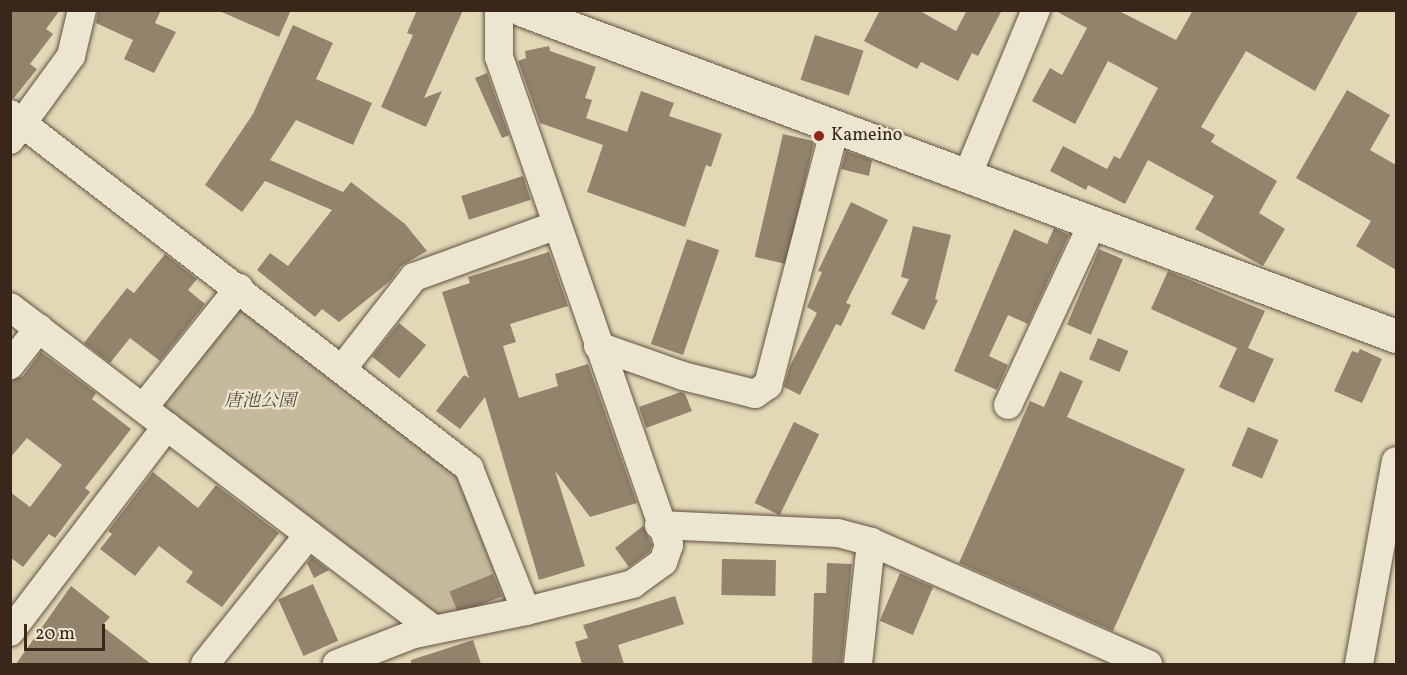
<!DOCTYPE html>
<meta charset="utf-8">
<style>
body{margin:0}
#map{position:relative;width:1407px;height:675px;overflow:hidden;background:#e2d8b6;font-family:Vollkorn,"Noto Serif JP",serif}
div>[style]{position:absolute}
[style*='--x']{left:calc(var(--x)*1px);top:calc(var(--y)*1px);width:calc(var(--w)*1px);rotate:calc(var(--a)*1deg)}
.green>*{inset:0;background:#c5ba9c}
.building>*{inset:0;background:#91836c;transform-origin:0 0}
.roads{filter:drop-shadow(0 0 2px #645242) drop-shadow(0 0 2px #645242)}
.street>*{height:28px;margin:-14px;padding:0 14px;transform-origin:14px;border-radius:14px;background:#ece6d0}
.secondary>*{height:33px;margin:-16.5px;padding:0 16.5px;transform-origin:16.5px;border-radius:16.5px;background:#ece6d0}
.dots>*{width:16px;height:16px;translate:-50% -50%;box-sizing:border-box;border:3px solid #ece6d0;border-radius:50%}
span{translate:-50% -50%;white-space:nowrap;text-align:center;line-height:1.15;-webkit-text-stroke:4.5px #ece6d0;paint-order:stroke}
.poi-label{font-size:18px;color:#3a261b}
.left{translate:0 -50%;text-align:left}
.park-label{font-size:18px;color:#5d4b3b;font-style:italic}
.frame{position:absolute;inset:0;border:12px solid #3a261b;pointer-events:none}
.scale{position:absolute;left:24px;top:624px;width:81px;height:27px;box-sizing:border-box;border:3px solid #3a261b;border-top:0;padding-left:8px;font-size:18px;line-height:21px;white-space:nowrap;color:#3a261b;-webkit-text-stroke:4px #ece6d0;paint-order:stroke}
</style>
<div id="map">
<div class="green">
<i style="clip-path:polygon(238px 300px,460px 475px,513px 601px,436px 619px,157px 406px)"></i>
</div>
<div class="building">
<i style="clip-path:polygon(10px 10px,60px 10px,46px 29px,53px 34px,30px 64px,37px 69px,14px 98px,10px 98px)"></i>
<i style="clip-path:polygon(98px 10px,161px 10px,155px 23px,176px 32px,154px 73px,124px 59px,133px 40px,96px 23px)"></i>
<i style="clip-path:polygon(217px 10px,291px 10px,279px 37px)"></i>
<i style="clip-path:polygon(417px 10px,463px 10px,424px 98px,442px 91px,426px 127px,381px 107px,413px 35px,407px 33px)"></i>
<i style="clip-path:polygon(880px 10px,918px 10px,956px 31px,967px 10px,1002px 10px,978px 56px,972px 53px,958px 81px,921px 62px,917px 69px,864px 41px)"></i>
<i style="clip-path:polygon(1054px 10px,1119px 11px,1176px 40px,1193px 10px,1359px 10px,1315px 91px,1246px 51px,1201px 127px,1215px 135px,1211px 142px,1277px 181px,1259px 213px,1285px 229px,1263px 266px,1195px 229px,1214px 196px,1148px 160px,1125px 204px,1088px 185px,1086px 190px,1050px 171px,1063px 146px,1107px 169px,1114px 156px,1120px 159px,1158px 88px,1108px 61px,1075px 124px,1032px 101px,1050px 68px,1062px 75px,1087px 28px)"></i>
<i style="clip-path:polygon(293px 25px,333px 43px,316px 79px,372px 103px,353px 145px,296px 120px,270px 160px,343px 192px,351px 182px,405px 224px,427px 251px,401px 266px,390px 281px,339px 322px,322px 309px,315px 317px,257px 270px,270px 253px,288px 266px,332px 210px,265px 181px,242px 212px,205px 185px,253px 114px)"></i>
<i style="left:815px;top:35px;width:51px;height:47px;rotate:18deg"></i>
<i style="clip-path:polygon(549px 46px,550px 51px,596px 67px,585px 98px,592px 100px,586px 118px,627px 132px,641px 91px,674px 103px,669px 116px,722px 134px,711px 167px,706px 165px,685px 227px,587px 192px,603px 145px,540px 123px,518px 61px,526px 58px,525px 51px)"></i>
<i style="clip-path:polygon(487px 73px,509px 135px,502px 138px,475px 78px)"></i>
<i style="clip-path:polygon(1347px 90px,1390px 115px,1370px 150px,1396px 165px,1396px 270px,1356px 246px,1371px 221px,1296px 178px)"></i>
<i style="left:783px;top:134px;width:32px;height:126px;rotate:13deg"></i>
<i style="clip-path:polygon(846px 151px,872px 160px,869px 176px,841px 169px)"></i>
<i style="left:523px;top:176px;width:25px;height:65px;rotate:72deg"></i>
<i style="clip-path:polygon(851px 202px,888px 220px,846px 303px,851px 305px,841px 326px,836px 324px,800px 395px,784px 387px,790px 366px,817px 313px,807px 307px,822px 272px,818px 271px)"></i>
<i style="clip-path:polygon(913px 226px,951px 235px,935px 299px,938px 300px,924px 330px,891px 314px,909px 279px,901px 277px)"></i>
<i style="clip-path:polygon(1054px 228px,1069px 235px,1028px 324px,1008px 315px,989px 356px,1008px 365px,997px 390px,954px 371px,1014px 229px,1047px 244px)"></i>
<i style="left:687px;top:239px;width:34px;height:111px;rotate:19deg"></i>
<i style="left:1099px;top:249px;width:26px;height:82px;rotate:23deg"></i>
<i style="clip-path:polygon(549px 252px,568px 306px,510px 324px,516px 342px,503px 346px,519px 398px,558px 386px,555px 374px,588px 364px,637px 503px,590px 517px,555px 471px,585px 566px,539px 580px,485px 397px,460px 429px,436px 411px,464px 375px,469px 378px,442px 292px,470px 283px,468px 277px)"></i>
<i style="clip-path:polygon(165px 254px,197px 279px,188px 290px,205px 304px,160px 361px,130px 338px,110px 363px,84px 343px,127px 288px,134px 293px)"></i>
<i style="clip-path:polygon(1168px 271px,1265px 311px,1248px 348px,1274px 359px,1254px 403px,1219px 387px,1237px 348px,1151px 309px)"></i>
<i style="left:399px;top:323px;width:35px;height:43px;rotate:39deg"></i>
<i style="left:1098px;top:338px;width:33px;height:23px;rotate:23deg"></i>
<i style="clip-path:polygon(1360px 349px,1382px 359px,1362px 403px,1334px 391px,1352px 351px,1358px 353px)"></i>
<i style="clip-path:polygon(41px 352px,96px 393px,92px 399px,131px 429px,85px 488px,90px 492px,55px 538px,49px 534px,23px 567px,10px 557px,10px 492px,30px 507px,62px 465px,27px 438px,10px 458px,10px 381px,23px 376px)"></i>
<i style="clip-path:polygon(1060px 371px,1083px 381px,1067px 417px,1185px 469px,1113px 631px,959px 563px,1030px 401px,1044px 407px)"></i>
<i style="clip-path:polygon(681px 392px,685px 394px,692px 411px,646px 428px,639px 407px)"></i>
<i style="left:794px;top:422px;width:28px;height:90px;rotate:26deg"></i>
<i style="left:1248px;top:427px;width:33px;height:42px;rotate:23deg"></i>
<i style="clip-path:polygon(153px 472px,198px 508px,216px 485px,279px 533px,222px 607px,186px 582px,193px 572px,159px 546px,135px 576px,100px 549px,112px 534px,108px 531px)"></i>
<i style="clip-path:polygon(643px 526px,652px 545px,649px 552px,629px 567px,615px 548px)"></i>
<i style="clip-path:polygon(312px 557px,329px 570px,314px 578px,307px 563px)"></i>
<i style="left:722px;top:559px;width:54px;height:36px;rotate:1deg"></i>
<i style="clip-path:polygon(827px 563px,852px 564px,842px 664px,812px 664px,814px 593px,826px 593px)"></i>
<i style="left:900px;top:573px;width:36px;height:52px;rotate:23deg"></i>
<i style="left:493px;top:574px;width:24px;height:47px;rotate:68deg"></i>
<i style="left:313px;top:584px;width:62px;height:38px;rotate:66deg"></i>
<i style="clip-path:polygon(71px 586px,110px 617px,102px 626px,151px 664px,16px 664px)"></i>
<i style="clip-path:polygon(675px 596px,684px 624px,618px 645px,624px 664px,582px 664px,575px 642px,588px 638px,583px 625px)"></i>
<i style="clip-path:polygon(473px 640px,481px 664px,411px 664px,411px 660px)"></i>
</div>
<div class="roads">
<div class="street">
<i style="--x:499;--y:10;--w:47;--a:90"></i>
<i style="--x:499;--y:57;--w:517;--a:70.79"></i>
<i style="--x:669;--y:545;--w:18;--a:109"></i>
<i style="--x:663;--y:562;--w:37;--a:144"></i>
<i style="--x:633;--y:584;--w:110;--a:165.8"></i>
<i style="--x:10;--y:114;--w:580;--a:37.64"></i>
<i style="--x:469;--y:468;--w:154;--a:68.3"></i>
<i style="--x:526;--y:611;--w:114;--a:168.4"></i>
<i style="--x:414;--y:634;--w:83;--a:158.7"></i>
<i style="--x:10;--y:140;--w:104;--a:-54"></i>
<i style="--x:71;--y:56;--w:47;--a:-76.6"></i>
<i style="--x:968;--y:174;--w:178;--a:-67.5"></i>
<i style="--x:10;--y:307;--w:532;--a:37.28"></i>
<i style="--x:598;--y:346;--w:90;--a:19.4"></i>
<i style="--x:683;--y:376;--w:74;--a:14"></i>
<i style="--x:755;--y:394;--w:16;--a:-35"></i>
<i style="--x:768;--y:385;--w:267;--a:-75.4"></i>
<i style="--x:10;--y:365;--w:47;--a:-51.9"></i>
<i style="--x:342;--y:369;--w:117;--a:-52"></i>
<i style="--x:414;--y:277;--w:152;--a:-20"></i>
<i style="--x:1008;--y:405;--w:201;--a:-65"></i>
<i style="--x:143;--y:408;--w:154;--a:-51.3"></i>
<i style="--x:659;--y:525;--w:179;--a:2.6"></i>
<i style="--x:838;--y:533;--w:34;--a:15"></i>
<i style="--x:871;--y:542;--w:303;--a:23.8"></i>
<i style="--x:10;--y:632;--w:259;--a:-52.7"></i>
<i style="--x:205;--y:664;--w:166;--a:-51.3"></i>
<i style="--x:858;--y:664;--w:123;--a:-83.9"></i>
<i style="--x:1359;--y:664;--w:206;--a:-79.7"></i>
</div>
<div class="secondary">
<i style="--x:523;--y:10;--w:932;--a:20.48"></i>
</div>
</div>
<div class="dots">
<i style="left:819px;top:136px;background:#8f2418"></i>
</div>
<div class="poi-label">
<span class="left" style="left:831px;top:136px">Kameino</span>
</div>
<div class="park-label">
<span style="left:260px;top:402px">唐池公園</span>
</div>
<div class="frame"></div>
<div class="scale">20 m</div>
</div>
